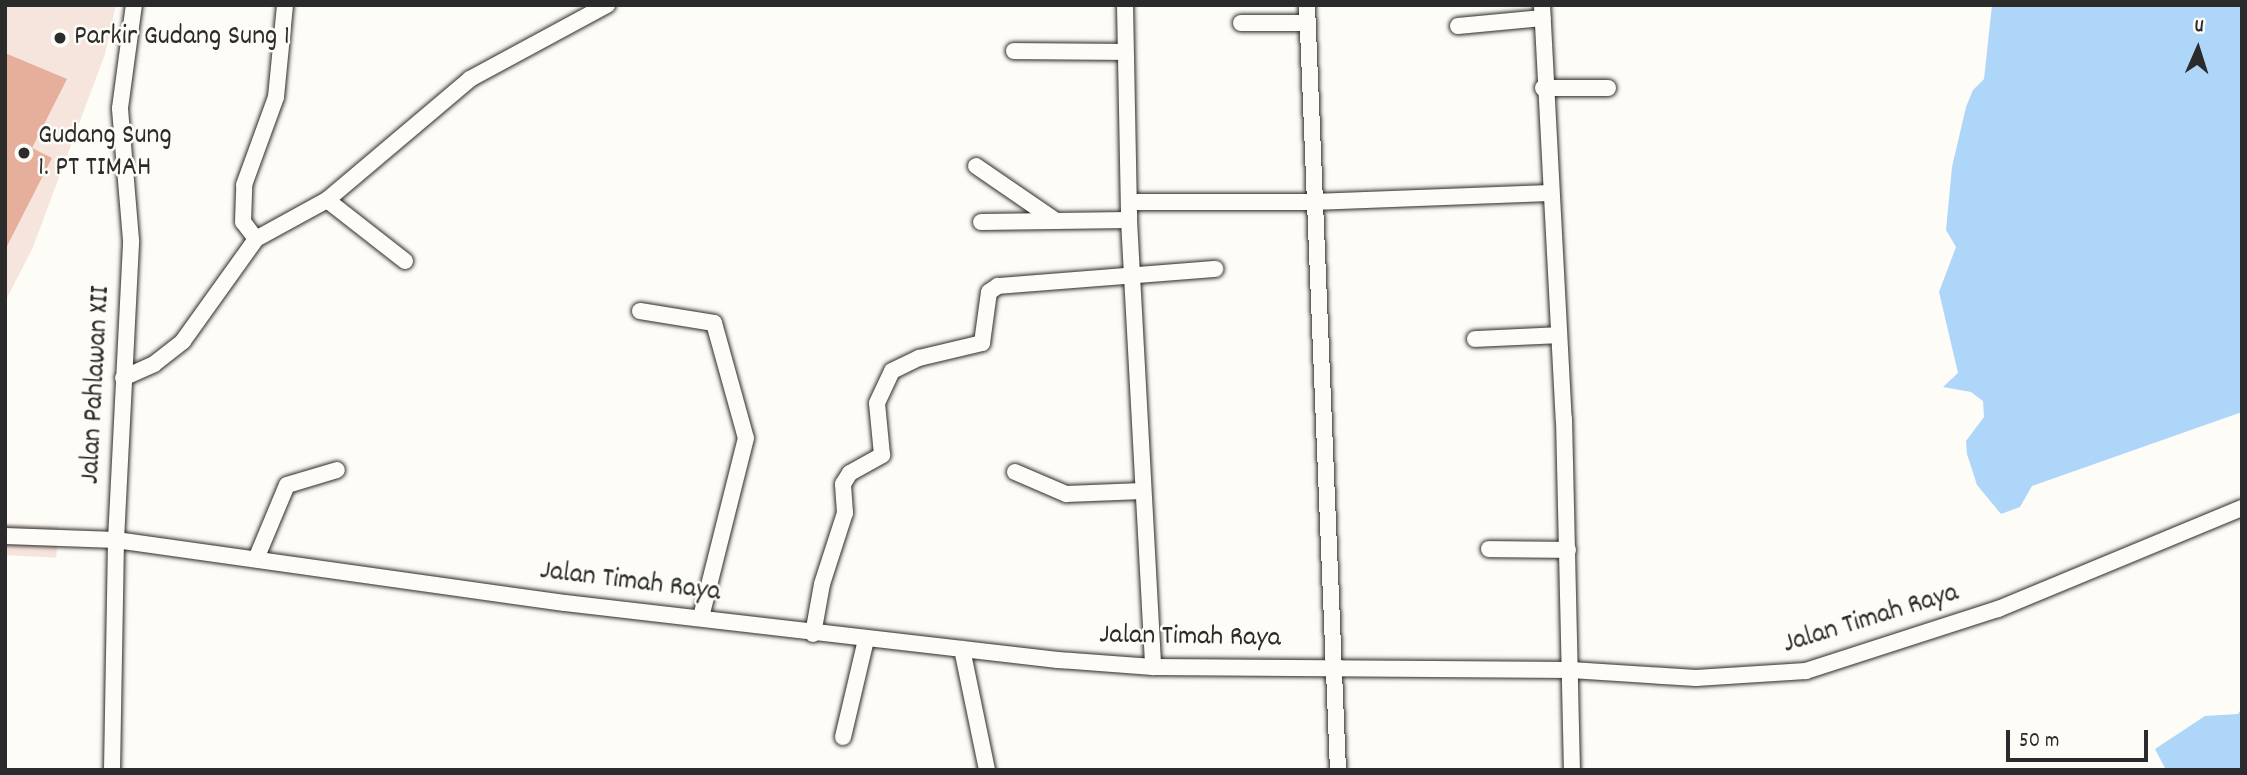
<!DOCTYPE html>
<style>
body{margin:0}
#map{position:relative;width:2247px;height:775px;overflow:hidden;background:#fdfcf7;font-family:Dekko,sans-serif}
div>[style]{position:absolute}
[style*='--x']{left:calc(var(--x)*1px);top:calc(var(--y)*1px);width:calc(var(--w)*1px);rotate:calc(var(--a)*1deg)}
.built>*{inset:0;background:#f6e5dc;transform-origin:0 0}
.water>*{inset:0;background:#aed6f9}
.building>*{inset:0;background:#e6af9c}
.roads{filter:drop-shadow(0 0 2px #2b2b2b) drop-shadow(0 0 2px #2b2b2b)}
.street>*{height:16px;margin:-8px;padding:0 8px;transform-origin:8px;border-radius:8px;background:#fdfcf7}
.dots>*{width:19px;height:19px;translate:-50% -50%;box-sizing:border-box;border:4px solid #fdfcf7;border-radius:50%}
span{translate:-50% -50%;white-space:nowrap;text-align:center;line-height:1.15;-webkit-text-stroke:5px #fdfcf7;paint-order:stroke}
.poi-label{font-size:28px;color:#2b2b2b}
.left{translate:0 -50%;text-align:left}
.street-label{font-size:28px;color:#2b2b2b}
.frame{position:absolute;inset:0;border:7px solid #2b2b2b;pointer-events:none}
.north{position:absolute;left:2163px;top:14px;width:70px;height:70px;-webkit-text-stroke:5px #fdfcf7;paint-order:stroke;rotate:3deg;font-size:19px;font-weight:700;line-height:28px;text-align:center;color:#2b2b2b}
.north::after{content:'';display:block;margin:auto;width:24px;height:32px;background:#2b2b2b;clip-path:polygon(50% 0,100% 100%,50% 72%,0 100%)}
.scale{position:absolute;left:2006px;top:730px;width:142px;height:32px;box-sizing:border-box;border:4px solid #2b2b2b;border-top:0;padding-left:9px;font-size:21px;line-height:24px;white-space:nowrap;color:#2b2b2b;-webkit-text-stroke:5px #fdfcf7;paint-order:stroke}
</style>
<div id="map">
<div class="built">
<i style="clip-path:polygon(5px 5px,116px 5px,105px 54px,33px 247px,5px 302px)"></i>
<i style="left:5px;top:524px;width:53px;height:31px;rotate:3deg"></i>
</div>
<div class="water">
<i style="clip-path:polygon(1992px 5px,2242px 5px,2242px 412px,2032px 486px,2020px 507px,2001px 514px,1977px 485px,1967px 454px,1966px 441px,1984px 417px,1983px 401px,1971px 392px,1943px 387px,1958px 373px,1939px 292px,1956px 247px,1946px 230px,1952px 167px,1966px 107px,1973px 90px,1984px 79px)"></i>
<i style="clip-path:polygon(2242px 708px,2242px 770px,2166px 770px,2155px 749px,2205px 716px,2238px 714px)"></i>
</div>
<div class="building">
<i style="clip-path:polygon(5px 53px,67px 79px,32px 148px,52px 158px,5px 250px)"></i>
</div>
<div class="roads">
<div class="street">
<i style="--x:1125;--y:5;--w:215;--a:88.9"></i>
<i style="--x:1129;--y:220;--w:448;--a:86.9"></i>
<i style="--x:1307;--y:5;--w:766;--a:87.68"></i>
<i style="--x:1542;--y:5;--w:415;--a:87"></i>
<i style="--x:1564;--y:419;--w:351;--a:88.7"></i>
<i style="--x:1241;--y:23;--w:66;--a:0"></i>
<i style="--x:1458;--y:26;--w:85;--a:-5.4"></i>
<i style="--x:1014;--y:51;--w:111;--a:0.5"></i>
<i style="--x:1543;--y:88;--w:65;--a:0"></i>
<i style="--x:976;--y:166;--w:97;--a:34.5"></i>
<i style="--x:327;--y:200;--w:99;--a:38"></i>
<i style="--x:1129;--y:202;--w:184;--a:0"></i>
<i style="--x:1313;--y:202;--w:237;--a:-2.2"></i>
<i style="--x:981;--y:222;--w:148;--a:-0.8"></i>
<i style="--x:256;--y:239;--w:21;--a:-127"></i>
<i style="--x:243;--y:222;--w:37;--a:-88"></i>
<i style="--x:244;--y:185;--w:94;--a:-70"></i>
<i style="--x:276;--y:97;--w:92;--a:-84.4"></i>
<i style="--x:640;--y:311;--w:75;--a:9.2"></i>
<i style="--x:714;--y:323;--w:119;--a:74.5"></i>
<i style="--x:746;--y:438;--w:185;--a:104.1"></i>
<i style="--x:1475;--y:339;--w:84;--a:-2.7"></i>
<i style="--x:123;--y:378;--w:34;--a:-24"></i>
<i style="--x:154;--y:364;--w:37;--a:-38"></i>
<i style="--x:183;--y:341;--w:125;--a:-54.4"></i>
<i style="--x:256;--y:239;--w:81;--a:-28.8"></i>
<i style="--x:327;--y:200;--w:187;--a:-40.2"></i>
<i style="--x:470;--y:79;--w:156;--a:-28.4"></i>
<i style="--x:1015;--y:472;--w:56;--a:23.3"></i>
<i style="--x:1066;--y:494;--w:77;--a:-2.2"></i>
<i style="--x:5;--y:536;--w:111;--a:2.1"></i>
<i style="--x:116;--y:540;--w:453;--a:8"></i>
<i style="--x:565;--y:603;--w:496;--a:6.6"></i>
<i style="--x:1058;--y:660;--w:95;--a:4.2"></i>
<i style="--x:1153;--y:667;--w:418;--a:0.4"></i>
<i style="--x:1571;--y:670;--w:125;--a:3.7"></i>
<i style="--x:1696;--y:678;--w:110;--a:-3.6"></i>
<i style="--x:1806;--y:671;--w:202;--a:-17.9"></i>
<i style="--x:1998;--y:609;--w:264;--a:-22.5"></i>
<i style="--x:1489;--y:549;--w:79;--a:0.7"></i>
<i style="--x:256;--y:559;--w:80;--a:-67.3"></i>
<i style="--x:287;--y:485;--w:52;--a:-16.7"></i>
<i style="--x:813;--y:634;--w:51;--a:-79.8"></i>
<i style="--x:822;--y:584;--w:75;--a:-72.1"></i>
<i style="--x:845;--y:513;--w:29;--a:-94"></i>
<i style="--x:843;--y:484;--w:13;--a:-58"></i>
<i style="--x:850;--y:473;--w:37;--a:-29"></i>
<i style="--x:882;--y:455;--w:52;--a:-95.5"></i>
<i style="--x:877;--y:403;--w:35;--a:-65"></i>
<i style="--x:892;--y:371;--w:30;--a:-26"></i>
<i style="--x:919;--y:358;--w:65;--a:-13.4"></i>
<i style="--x:982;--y:343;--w:51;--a:-82.2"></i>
<i style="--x:989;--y:292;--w:11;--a:-34"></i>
<i style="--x:998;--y:286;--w:218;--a:-4.5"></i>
<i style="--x:962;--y:649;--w:124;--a:78.3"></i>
<i style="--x:843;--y:737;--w:100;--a:-76.7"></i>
<i style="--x:112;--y:770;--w:230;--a:-89"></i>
<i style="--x:116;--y:540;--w:300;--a:-87.1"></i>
<i style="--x:131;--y:240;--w:132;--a:-94.8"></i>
<i style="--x:120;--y:108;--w:104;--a:-82.3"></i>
</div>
</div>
<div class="dots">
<i style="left:60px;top:38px;background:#2b2b2b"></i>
<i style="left:24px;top:153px;background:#2b2b2b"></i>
</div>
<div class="poi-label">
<span class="left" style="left:74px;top:38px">Parkir Gudang Sung 1</span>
<span class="left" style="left:38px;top:153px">Gudang Sung<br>1. PT TIMAH</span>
</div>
<div class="street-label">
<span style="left:97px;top:385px;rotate:-87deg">Jalan Pahlawan XII</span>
<span style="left:630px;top:583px;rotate:7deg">Jalan Timah Raya</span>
<span style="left:1871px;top:620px;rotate:-17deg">Jalan Timah Raya</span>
<span style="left:1190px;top:638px;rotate:1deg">Jalan Timah Raya</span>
</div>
<div class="frame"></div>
<div class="north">U</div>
<div class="scale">50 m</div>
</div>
